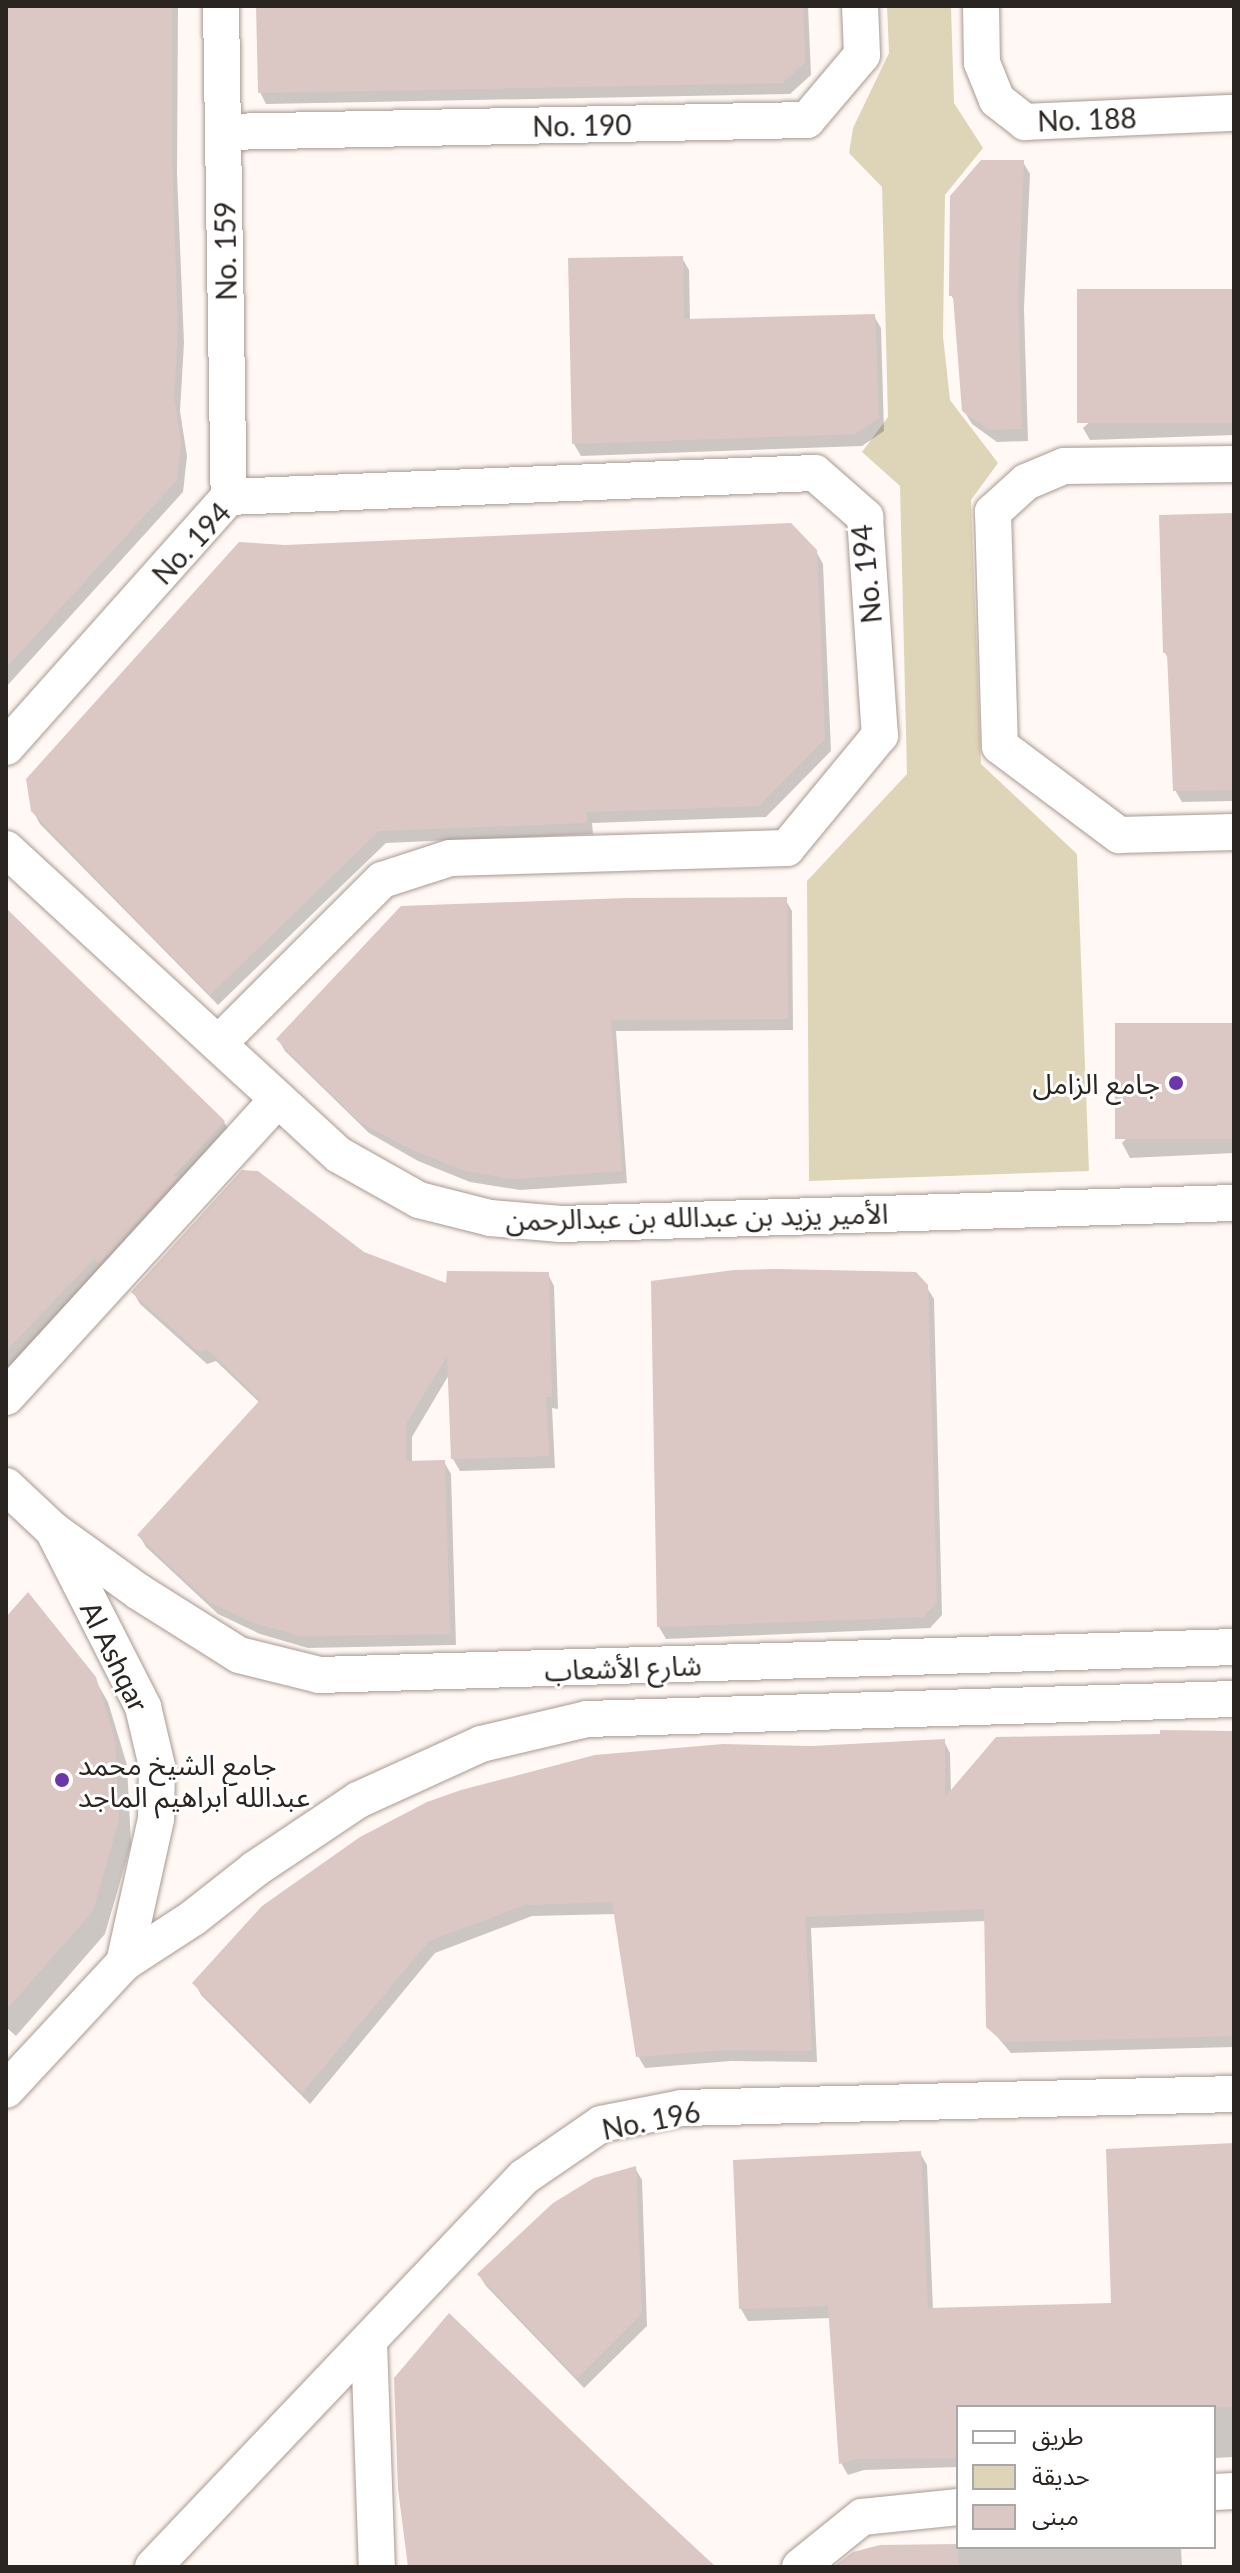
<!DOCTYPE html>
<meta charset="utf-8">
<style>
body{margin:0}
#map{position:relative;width:1240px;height:2573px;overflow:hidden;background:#fff8f4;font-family:Lato,"Noto Sans Arabic",sans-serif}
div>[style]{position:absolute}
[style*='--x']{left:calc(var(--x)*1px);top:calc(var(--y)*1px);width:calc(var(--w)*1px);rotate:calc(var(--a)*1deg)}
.green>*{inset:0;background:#ded5b8}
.shadow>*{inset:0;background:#0003}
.building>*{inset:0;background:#dbc8c5;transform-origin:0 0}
.roads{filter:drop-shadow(0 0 2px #a99991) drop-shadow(0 0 2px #a99991)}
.minor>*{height:36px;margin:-18px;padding:0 18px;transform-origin:18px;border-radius:18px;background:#fff}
.dots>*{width:22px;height:22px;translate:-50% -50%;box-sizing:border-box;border:4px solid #fff;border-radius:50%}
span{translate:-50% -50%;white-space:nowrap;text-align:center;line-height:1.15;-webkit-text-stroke:6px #fff;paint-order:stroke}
.street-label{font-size:28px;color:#2b2522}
.poi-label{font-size:28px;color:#2b2522}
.right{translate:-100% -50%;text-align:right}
.left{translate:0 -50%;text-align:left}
.frame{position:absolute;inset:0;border:8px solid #2b2522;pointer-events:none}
.legend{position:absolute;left:956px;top:2405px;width:260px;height:144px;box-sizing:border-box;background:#fff;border:2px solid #aaa8a7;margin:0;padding:10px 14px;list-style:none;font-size:24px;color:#2b2522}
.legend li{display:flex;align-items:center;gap:16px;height:40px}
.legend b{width:40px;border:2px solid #aaa8a7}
</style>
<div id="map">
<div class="green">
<i style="clip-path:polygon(887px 6px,951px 6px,954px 103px,983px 148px,945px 195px,943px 336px,950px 400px,998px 463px,971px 500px,981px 764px,1077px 854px,1089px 1171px,809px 1181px,807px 881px,907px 774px,900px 486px,862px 452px,888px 417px,882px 187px,849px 153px,853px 128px,889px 53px)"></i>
</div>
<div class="shadow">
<i style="clip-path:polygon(6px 6px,178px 6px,177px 173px,184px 343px,180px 411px,187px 456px,183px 492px,6px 687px)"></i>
<i style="clip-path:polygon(257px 6px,808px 6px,811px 75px,790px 94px,266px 104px,260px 92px)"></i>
<i style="clip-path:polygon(1023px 162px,1030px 174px,1024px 309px,1028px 441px,997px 442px,972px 424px,964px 411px,955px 302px,951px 295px)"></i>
<i style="clip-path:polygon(682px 258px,689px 270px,690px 321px,874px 316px,881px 328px,884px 431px,862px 446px,581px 456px,574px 444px)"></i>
<i style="clip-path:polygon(1234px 291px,1234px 435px,1090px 440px,1083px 428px)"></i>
<i style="clip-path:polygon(1234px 514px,1234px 801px,1182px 802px,1175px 790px,1169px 660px,1165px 653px)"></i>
<i style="clip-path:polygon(285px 547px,816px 551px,823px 564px,831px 751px,766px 817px,592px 823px,593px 834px,386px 843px,218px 1005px,40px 824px,33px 811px)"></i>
<i style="clip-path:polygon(785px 899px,792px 911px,793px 1030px,616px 1031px,627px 1183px,520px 1190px,470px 1182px,418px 1161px,369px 1133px,285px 1051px,278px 1039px)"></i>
<i style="clip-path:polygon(6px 911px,224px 1122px,231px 1134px,6px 1370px)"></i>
<i style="clip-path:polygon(1234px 1025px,1234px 1153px,1130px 1158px,1122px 1143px)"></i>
<i style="clip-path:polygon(363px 1254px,447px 1286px,548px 1274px,554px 1286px,558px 1409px,552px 1408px,555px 1468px,460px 1471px,453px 1459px,450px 1373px,412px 1437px,412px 1463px,444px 1462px,451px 1474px,456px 1645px,308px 1648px,260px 1634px,218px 1614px,146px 1547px,139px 1535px,260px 1403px,216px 1361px,207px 1364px,140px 1304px,133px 1292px)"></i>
<i style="clip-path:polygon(926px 1286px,934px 1299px,942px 1615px,930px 1628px,666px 1639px,659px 1627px)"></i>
<i style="clip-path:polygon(6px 1620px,94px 1678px,108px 1702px,127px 1765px,131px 1844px,105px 1934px,16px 2036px,6px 2027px)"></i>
<i style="clip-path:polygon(1234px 1733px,1234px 2047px,1011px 2053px,988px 2026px,986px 1921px,811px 1928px,817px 2062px,731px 2061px,645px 2068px,638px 2056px,615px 1914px,532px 1916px,435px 1953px,310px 2104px,201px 1995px,195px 1983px,812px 1748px,944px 1741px,950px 1753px,951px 1793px)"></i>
<i style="clip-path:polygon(1234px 2144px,1234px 2457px,1214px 2458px,1214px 2407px,958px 2407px,958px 2467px,864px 2470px,848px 2475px,841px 2463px,831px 2318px,748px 2321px,741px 2309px,920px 2153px,927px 2165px,933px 2310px,1113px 2305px)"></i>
<i style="clip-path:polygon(635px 2168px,642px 2180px,647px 2326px,584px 2388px,486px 2286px,479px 2275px)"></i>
<i style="clip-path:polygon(958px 2546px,1181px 2547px,1182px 2567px,842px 2567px)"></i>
</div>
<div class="building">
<i style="clip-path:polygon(6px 6px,172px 6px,172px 159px,178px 330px,174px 398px,181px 442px,177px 480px,6px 668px)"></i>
<i style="clip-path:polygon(256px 6px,803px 6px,805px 62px,783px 83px,258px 93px)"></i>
<i style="clip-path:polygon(981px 160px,1024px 160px,1018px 296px,1022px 429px,989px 430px,962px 411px,953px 296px,949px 296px,950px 196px)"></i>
<i style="clip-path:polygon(683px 256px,684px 319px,875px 314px,879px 418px,855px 434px,572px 444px,568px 258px)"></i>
<i style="left:1234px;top:289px;width:134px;height:157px;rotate:90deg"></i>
<i style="clip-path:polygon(1234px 513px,1234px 790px,1173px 791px,1167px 653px,1163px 653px,1159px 515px)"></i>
<i style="clip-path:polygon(791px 523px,817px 550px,825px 739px,759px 806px,587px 812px,587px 823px,379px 831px,210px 995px,31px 811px,26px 779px,239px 542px,285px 545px)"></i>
<i style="clip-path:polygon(787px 897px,788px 1019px,611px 1020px,622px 1171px,512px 1179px,462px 1170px,410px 1149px,360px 1122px,276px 1039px,401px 906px,626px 898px)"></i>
<i style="clip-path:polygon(6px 908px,225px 1121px,172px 1177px,179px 1176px,99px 1264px,94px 1259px,6px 1351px)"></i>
<i style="left:1234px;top:1023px;width:116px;height:119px;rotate:90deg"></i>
<i style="clip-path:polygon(242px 1170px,258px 1171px,364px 1252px,446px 1283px,447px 1271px,549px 1272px,552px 1397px,546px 1397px,549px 1456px,451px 1459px,447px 1356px,406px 1424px,406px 1461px,445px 1460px,450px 1634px,300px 1636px,251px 1622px,209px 1602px,137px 1535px,260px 1400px,207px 1349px,199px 1352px,131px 1292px)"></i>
<i style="clip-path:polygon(778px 1269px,916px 1272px,928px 1285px,937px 1602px,923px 1617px,657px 1627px,651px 1281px,734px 1270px)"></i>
<i style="clip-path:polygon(28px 1592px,96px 1677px,115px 1740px,119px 1820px,93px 1911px,6px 2010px,6px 1617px)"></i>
<i style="clip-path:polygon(1160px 1730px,1234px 1731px,1234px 2036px,1003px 2042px,986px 2027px,984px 1909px,805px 1917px,812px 2051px,724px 2050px,636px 2057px,612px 1902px,525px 1905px,429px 1941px,302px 2093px,192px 1983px,262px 1906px,360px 1837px,427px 1802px,461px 1790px,595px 1755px,723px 1744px,812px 1746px,945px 1739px,945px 1797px,996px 1737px,1160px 1734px)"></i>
<i style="clip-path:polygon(1234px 2143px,1234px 2407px,958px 2407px,958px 2458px,857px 2459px,839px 2464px,828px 2306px,739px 2309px,733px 2160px,921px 2151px,928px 2308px,1111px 2303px,1106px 2149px)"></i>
<i style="clip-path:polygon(636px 2166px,642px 2313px,577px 2378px,477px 2274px,553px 2203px,594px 2178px)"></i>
<i style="clip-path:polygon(449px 2313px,629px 2486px,716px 2567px,408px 2567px,398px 2489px,394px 2378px)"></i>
<i style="clip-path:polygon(958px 2544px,958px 2567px,833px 2567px,853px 2552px,880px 2545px)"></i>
</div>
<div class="roads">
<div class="minor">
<i style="--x:221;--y:6;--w:491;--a:89.1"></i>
<i style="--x:981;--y:6;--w:57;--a:89"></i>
<i style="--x:982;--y:63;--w:40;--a:68"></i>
<i style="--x:997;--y:100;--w:36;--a:38"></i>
<i style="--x:1025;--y:122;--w:209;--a:-2.5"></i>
<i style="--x:224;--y:132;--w:583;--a:-1.18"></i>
<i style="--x:807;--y:120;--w:85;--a:-49.8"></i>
<i style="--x:862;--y:55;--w:49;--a:-92.3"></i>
<i style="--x:1234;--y:464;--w:170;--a:179.3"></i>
<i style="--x:1064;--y:466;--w:41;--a:157.2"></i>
<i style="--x:1026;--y:482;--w:45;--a:137.7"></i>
<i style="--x:993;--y:512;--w:234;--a:88.3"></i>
<i style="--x:1000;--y:746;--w:149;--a:36.8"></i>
<i style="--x:1119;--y:835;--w:115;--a:-1.5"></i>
<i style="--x:6;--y:747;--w:335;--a:-48.3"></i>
<i style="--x:229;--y:497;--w:586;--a:-2.35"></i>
<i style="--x:815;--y:473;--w:67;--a:41.3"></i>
<i style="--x:865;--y:517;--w:219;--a:86.1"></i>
<i style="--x:880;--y:735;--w:146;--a:129.5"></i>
<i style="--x:787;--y:848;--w:337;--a:178.3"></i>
<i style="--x:450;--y:858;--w:71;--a:162.1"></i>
<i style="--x:382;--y:880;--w:231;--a:135"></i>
<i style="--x:6;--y:849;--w:452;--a:42.6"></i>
<i style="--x:339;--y:1155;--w:92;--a:29.4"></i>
<i style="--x:419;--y:1200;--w:73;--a:14.2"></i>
<i style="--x:490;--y:1218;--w:71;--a:4.8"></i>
<i style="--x:561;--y:1224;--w:673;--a:-1.79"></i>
<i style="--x:6;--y:1397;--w:403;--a:-47.6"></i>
<i style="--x:6;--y:1486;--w:64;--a:43.1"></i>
<i style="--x:53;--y:1530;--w:199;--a:63"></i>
<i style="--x:143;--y:1707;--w:61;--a:76.7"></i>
<i style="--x:157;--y:1766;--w:53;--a:91.1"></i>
<i style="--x:156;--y:1819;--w:148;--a:102.5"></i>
<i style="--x:124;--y:1963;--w:173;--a:132.9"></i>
<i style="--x:53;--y:1530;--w:106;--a:35.8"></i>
<i style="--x:139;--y:1592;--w:118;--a:32.2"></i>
<i style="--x:239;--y:1655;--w:82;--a:14"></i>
<i style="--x:319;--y:1675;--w:915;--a:-1.75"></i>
<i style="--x:124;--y:1963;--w:82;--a:-33.1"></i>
<i style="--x:193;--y:1918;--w:79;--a:-38.3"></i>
<i style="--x:255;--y:1869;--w:124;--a:-33.8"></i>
<i style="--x:358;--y:1800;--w:135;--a:-24.5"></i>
<i style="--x:481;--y:1744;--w:109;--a:-13.3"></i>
<i style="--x:587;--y:1719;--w:647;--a:-1.77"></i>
<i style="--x:369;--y:2342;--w:225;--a:88"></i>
<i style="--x:1214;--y:2492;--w:20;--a:-3"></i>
<i style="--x:153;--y:2567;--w:538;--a:-46.43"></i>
<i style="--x:524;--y:2177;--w:93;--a:-34.5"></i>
<i style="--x:601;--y:2124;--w:83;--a:-11.2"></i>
<i style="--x:682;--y:2108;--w:552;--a:-1.45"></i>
<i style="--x:800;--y:2567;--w:80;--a:-38.9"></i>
<i style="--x:862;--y:2517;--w:97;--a:-5.9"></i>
</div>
</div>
<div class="dots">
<i style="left:1176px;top:1083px;background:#6b35ab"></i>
<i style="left:62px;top:1780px;background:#6b35ab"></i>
</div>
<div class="street-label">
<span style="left:1087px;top:119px;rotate:-2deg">No. 188</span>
<span style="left:582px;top:125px;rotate:-1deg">No. 190</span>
<span style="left:225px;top:251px;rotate:-91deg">No. 159</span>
<span style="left:191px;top:543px;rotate:-47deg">No. 194</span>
<span style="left:866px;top:574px;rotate:-96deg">No. 194</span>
<span style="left:697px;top:1216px;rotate:-1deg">الأمير يزيد بن عبدالله بن عبدالرحمن</span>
<span style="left:115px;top:1656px;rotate:64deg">Al Ashqar</span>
<span style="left:623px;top:1667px;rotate:-2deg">شارع الأشعاب</span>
<span style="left:651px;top:2120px;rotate:-11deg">No. 196</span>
</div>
<div class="poi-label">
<span class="right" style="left:1160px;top:1083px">جامع الزامل</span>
<span class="left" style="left:78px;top:1780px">جامع الشيخ محمد<br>عبدالله ابراهيم الماجد</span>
</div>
<div class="frame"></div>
<ul class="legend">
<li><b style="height:10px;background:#fff"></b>طريق</li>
<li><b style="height:22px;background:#ded5b8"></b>حديقة</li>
<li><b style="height:22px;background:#dbc8c5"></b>مبنى</li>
</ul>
</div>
